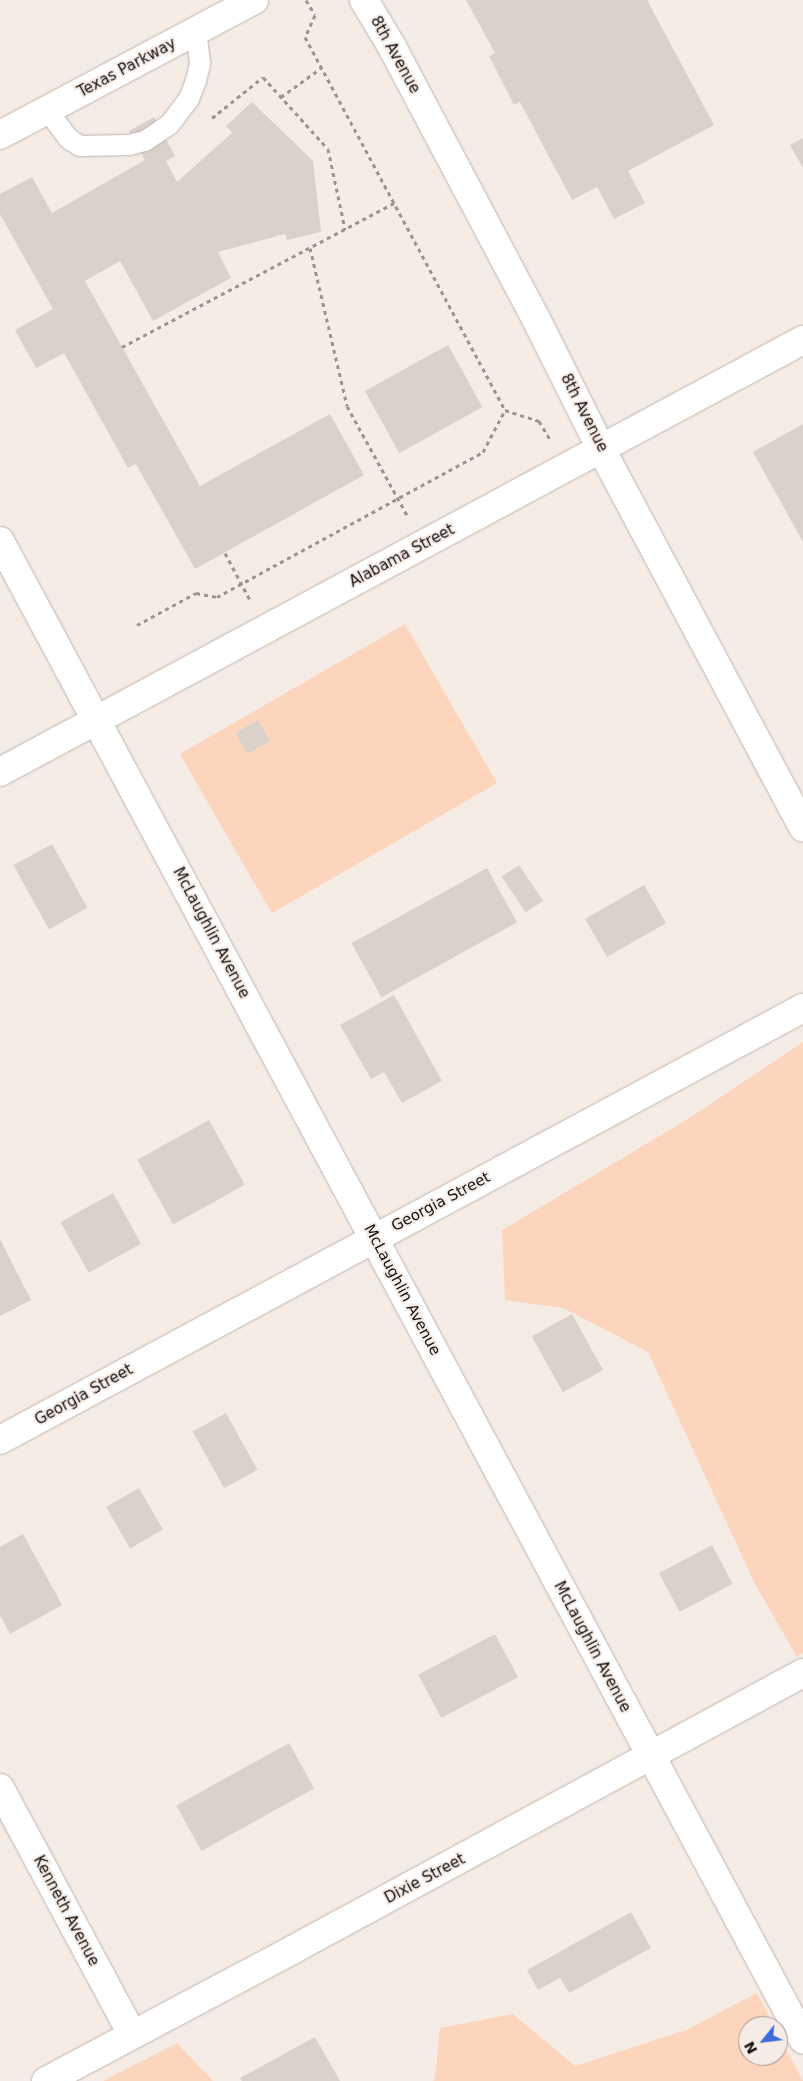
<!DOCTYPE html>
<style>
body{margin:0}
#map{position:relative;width:803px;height:2081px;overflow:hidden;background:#f6ece6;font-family:"DejaVu Sans",sans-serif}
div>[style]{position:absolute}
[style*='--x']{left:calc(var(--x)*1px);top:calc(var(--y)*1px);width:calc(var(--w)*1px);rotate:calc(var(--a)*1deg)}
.green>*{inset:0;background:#fdd5bd;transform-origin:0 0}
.building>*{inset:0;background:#dbd1cb;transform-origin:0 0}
.path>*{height:3px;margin-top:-1.5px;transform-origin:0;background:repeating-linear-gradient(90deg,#9a938e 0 4px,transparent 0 8px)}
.roads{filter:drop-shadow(0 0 1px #beb5af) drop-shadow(0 0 1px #beb5af)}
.service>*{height:20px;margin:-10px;padding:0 10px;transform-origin:10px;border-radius:10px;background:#fff}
.minor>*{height:28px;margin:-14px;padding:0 14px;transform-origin:14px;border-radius:14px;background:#fff}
span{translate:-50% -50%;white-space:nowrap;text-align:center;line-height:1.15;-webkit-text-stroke:4px #f6ece6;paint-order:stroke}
.street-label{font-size:15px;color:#15110f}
.north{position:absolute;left:738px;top:2016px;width:50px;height:50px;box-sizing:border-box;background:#f6ece6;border:1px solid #9c9490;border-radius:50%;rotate:241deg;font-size:14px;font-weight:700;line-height:20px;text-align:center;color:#15110f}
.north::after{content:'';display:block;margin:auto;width:18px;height:22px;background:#3c6bdc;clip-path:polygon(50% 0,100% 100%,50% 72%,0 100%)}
</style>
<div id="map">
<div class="green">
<i style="left:405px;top:624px;width:184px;height:260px;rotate:60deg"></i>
<i style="clip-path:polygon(803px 1042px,803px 1653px,797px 1657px,754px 1582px,648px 1352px,563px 1308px,505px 1300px,502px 1230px,688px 1119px)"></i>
<i style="clip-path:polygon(757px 1993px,774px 2026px,748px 2026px,748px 2056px,778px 2056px,778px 2034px,803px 2081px,433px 2081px,435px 2078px,440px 2028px,513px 2014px,575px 2066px,686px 2030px)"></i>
<i style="clip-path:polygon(177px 2043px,213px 2081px,103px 2081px)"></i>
</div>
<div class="building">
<i style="clip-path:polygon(466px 0,647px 0,714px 125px,628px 171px,645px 203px,614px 219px,597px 187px,572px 200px,520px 102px,514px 105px,489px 56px,495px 53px)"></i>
<i style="clip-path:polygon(252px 102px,313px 161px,321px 232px,287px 240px,285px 234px,218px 252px,231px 278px,153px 321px,120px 261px,85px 281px,200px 486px,330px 414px,364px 475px,195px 569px,136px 464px,128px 468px,64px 353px,36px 368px,15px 330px,53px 309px,0 214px,0 194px,32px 177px,52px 213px,145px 160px,129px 131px,154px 117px,175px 156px,166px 161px,177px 182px,232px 133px,226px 126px)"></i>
<i style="clip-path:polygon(803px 138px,803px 168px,790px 145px)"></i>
<i style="left:448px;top:345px;width:71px;height:95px;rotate:61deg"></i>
<i style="clip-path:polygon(803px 424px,803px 542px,753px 452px)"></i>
<i style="left:258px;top:720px;width:24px;height:26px;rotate:60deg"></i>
<i style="left:52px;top:844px;width:73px;height:44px;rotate:61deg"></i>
<i style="left:519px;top:865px;width:43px;height:21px;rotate:56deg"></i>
<i style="left:487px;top:868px;width:62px;height:155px;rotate:61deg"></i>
<i style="left:644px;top:885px;width:44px;height:68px;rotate:60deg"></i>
<i style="clip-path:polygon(394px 995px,442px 1081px,402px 1103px,384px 1072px,371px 1079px,340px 1025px)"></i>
<i style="left:209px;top:1120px;width:74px;height:82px;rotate:61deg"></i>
<i style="left:113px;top:1193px;width:58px;height:60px;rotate:61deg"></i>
<i style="clip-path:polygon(0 1239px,31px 1300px,0 1316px)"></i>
<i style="left:572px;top:1314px;width:64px;height:46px;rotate:61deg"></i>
<i style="left:226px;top:1413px;width:65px;height:38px;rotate:61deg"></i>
<i style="left:139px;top:1488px;width:48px;height:38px;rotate:60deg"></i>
<i style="clip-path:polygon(23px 1534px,62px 1605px,10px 1634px,0 1615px,0 1547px)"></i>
<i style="left:712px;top:1545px;width:44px;height:60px;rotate:62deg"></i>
<i style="left:495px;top:1634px;width:49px;height:87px;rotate:62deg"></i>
<i style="left:289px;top:1743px;width:52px;height:129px;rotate:61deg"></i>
<i style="clip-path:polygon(631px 1912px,651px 1948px,569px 1993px,560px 1978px,538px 1990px,527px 1970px)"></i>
<i style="clip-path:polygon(315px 2037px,340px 2081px,242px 2081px,240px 2078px)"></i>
</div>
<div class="path">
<i style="--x:306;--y:0;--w:17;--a:59"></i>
<i style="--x:315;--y:15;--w:24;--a:114"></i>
<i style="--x:305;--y:37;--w:423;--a:61.8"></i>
<i style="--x:505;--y:410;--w:36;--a:18"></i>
<i style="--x:539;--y:421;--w:23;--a:59"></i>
<i style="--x:281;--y:97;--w:49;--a:-35.9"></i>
<i style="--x:212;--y:118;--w:65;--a:-38.8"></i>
<i style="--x:263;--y:77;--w:97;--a:47.9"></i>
<i style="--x:328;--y:149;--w:82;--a:78"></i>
<i style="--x:310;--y:248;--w:162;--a:76.8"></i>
<i style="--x:347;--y:406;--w:127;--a:61.2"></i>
<i style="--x:122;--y:347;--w:308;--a:-27.9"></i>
<i style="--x:225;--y:553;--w:55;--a:62"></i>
<i style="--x:137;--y:625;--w:67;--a:-28.5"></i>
<i style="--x:196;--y:593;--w:21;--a:11"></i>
<i style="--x:217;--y:597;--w:303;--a:-28.6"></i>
<i style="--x:483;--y:452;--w:47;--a:-62.4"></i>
</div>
<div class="roads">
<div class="service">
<i style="--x:47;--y:110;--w:36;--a:53"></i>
<i style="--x:69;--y:139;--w:13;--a:32"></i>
<i style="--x:80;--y:146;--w:49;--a:-1.2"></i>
<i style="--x:129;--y:145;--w:16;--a:-14"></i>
<i style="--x:145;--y:141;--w:30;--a:-34"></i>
<i style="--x:170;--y:124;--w:31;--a:-53"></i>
<i style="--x:189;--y:99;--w:19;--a:-69"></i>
<i style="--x:196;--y:81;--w:18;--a:-77"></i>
<i style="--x:200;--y:63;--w:31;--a:-97"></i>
</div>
<div class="minor">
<i style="--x:364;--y:0;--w:55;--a:59.2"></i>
<i style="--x:392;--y:47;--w:306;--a:62.1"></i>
<i style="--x:535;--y:317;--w:148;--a:63.4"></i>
<i style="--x:601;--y:449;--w:429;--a:61.9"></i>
<i style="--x:0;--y:135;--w:288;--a:-28"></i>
<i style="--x:0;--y:541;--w:1700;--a:61.81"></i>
<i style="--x:0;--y:772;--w:912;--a:-28.28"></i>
<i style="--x:0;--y:1440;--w:912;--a:-28.28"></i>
<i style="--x:0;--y:1788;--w:279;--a:61.8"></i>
<i style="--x:46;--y:2081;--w:281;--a:-28"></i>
<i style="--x:294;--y:1949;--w:579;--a:-28.47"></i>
</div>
</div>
<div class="street-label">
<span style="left:395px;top:55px;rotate:61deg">8th Avenue</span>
<span style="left:127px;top:68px;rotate:-28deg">Texas Parkway</span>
<span style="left:584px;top:413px;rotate:63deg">8th Avenue</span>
<span style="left:402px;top:556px;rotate:-28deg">Alabama Street</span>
<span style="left:211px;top:933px;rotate:62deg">McLaughlin Avenue</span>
<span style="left:441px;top:1202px;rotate:-28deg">Georgia Street</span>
<span style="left:402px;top:1290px;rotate:62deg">McLaughlin Avenue</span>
<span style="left:84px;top:1395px;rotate:-29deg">Georgia Street</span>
<span style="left:592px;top:1647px;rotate:62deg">McLaughlin Avenue</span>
<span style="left:425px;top:1879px;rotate:-28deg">Dixie Street</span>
<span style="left:66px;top:1911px;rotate:62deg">Kenneth Avenue</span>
</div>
<div class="north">N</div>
</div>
